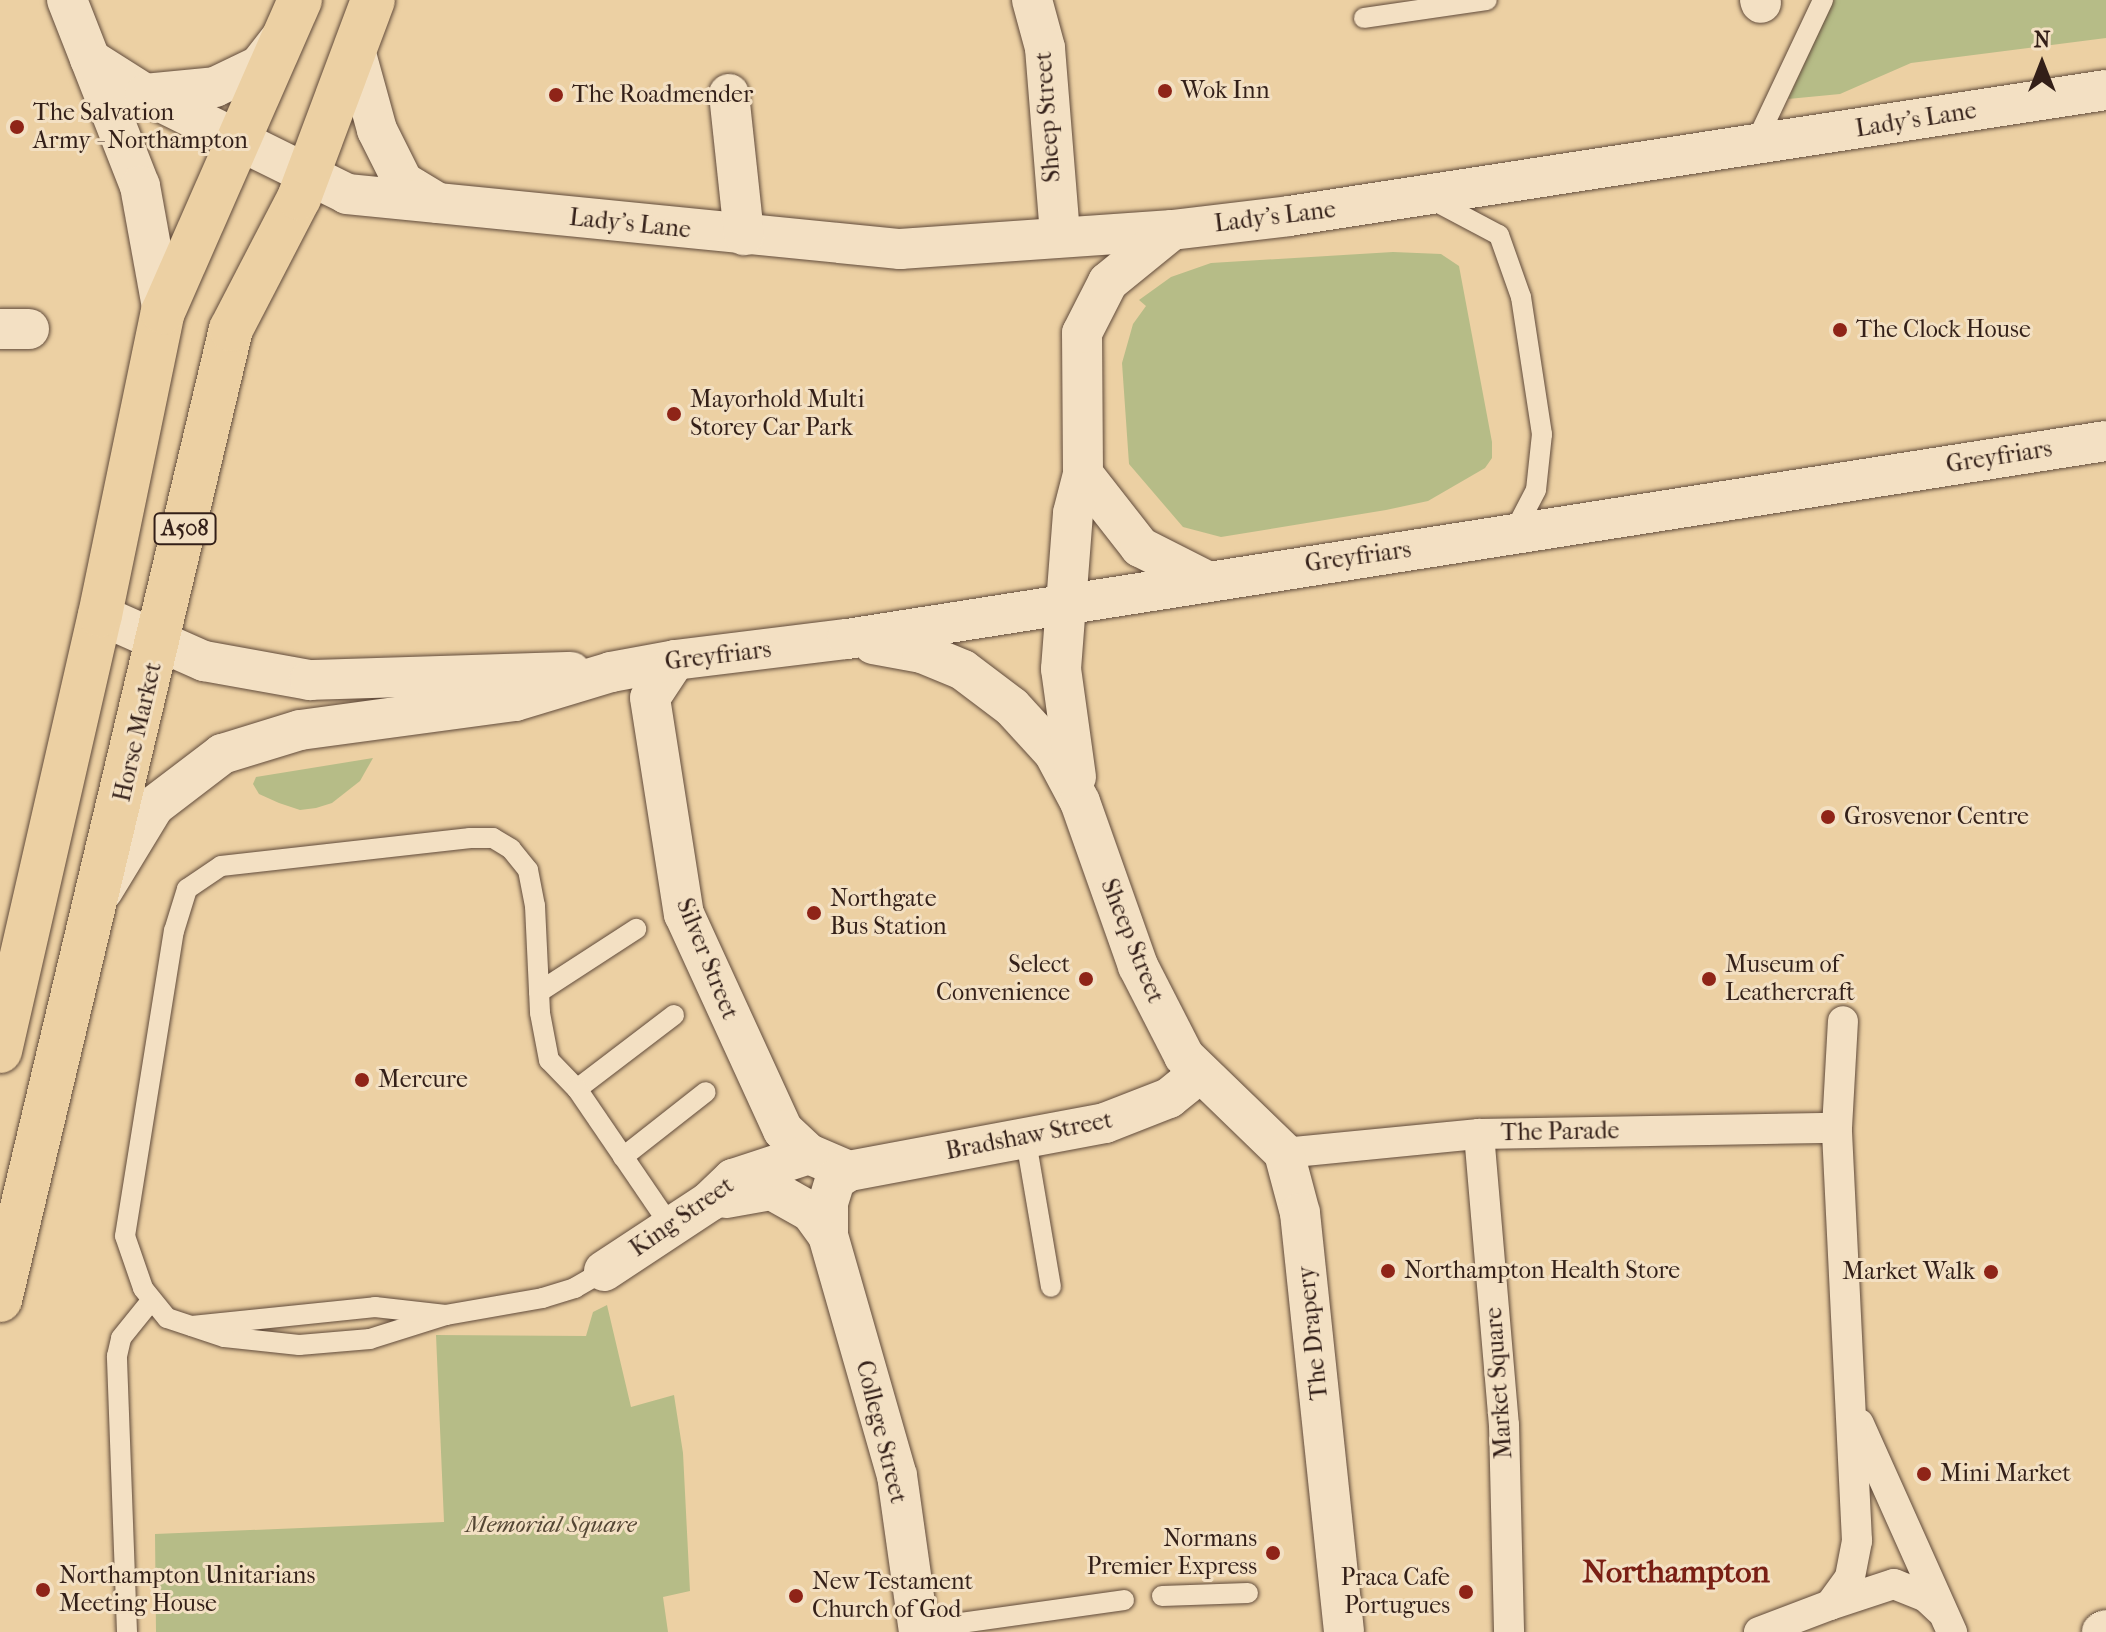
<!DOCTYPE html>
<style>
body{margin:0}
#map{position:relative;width:2106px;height:1632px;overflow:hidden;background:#ecd0a3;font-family:"IM FELL French Canon",serif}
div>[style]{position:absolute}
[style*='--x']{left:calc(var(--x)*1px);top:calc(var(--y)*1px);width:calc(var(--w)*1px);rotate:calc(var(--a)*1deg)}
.green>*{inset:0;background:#b6bc87}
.roads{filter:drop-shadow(0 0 2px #614b3b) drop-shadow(0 0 2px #614b3b)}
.service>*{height:20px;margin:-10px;padding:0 10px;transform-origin:10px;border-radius:10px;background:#f3e0c3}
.pedestrian>*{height:30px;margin:-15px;padding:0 15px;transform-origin:15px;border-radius:15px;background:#f3e0c3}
.minor>*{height:40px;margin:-20px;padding:0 20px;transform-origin:20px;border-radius:20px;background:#f3e0c3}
.trunk>*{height:44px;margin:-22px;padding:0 22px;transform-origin:22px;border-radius:22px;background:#ecd0a3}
.dots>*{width:22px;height:22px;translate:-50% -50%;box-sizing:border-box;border:4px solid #f3e0c3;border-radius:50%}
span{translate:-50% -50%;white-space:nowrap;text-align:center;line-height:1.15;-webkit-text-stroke:6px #f3e0c3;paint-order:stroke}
.shield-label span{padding:2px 6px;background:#f3e0c3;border:2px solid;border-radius:6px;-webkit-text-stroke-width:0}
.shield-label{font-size:22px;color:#331f18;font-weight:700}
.poi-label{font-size:24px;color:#331f18}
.left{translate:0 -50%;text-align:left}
.right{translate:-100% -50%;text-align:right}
.street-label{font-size:24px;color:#331f18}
.park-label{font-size:24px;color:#544634;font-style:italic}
.district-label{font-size:32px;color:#7a1f14;font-weight:700}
.north{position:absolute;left:2002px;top:24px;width:80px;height:80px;-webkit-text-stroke:6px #f3e0c3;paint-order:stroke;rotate:0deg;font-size:22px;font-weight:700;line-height:32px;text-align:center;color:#331f18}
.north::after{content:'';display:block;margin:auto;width:28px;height:36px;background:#331f18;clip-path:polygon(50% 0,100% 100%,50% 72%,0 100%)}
</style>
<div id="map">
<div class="green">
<i style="clip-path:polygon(1834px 0,2106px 0,2106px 38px,1911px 63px,1840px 94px,1788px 99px)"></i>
<i style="clip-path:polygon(1393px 252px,1441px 254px,1459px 266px,1492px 442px,1492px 458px,1485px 468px,1428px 501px,1386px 510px,1221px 537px,1183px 527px,1129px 464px,1122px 363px,1133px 324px,1146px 306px,1139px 300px,1171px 277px,1211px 263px)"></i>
<i style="clip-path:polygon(373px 758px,360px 781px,332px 803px,316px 808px,300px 810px,279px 803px,259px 794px,253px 784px,256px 777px)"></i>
<i style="clip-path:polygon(607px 1305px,631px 1407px,674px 1395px,683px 1453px,690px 1591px,663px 1597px,668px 1632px,156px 1632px,155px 1534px,444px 1522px,436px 1335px,586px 1336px,593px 1312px)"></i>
</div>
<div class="roads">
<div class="service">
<i style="--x:1364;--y:18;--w:124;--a:-8.3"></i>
<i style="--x:1755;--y:144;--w:159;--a:-64.7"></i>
<i style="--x:1429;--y:198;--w:79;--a:27.9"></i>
<i style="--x:1499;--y:235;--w:66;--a:70.5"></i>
<i style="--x:1521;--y:297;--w:139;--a:81.3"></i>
<i style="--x:1542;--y:434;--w:56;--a:96.1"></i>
<i style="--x:1536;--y:490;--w:50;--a:117.6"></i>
<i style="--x:539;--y:992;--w:116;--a:-33"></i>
<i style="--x:577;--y:1089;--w:122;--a:-37.3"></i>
<i style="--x:1025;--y:1135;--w:154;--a:80.3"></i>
<i style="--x:623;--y:1157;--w:105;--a:-38.1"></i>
<i style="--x:604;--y:1271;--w:34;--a:150"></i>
<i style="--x:575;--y:1288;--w:34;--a:163"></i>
<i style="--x:543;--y:1298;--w:98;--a:170.1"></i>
<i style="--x:446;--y:1315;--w:80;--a:162.5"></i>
<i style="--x:370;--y:1339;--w:71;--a:175.2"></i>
<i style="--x:299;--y:1345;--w:75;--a:-173.9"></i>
<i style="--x:224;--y:1337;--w:60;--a:-161.6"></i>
<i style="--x:167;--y:1318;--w:38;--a:-129"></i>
<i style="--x:143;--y:1288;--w:55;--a:-109.1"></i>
<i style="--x:125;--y:1236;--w:309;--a:-80.9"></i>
<i style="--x:174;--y:931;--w:44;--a:-72.8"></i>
<i style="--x:187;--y:889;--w:41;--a:-34.1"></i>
<i style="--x:221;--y:866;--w:251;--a:-6.4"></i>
<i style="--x:470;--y:838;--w:23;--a:0"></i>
<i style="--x:493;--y:838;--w:21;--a:31"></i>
<i style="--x:511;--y:849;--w:27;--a:51"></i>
<i style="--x:528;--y:870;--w:37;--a:79"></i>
<i style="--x:535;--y:906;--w:107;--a:87.3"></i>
<i style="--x:540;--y:1013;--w:48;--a:79.2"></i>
<i style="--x:549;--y:1060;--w:40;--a:46"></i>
<i style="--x:577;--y:1089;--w:167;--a:55.7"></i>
<i style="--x:192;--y:1326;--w:184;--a:-5.9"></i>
<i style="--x:375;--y:1307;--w:71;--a:6.4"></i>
<i style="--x:1162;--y:1596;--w:86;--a:-2"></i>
<i style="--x:918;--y:1629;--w:208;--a:-8"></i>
<i style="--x:127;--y:1632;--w:276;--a:-92.1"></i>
<i style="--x:117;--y:1356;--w:18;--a:-77"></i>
<i style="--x:121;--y:1338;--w:46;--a:-51.1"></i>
</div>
<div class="pedestrian">
<i style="--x:1479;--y:1134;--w:292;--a:85.1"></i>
<i style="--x:1504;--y:1425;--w:207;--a:88.6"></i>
<i style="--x:1284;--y:1153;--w:196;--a:-5.6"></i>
<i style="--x:1479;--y:1134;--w:358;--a:-1"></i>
<i style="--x:1859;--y:1424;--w:228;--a:65.9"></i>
<i style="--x:1830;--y:1605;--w:67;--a:-18.2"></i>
<i style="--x:1894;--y:1584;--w:35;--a:22"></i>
<i style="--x:1926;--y:1597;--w:19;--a:43"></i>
<i style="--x:1759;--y:1632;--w:76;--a:-20.8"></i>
<i style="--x:1830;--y:1605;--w:34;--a:-54"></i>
<i style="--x:1850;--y:1577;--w:37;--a:-79"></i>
<i style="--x:1857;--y:1541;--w:413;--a:-92.8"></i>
<i style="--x:1837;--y:1128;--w:107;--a:-86.8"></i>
</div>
<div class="minor">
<i style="--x:67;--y:0;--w:200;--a:68.6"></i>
<i style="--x:140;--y:186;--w:128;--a:79.7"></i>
<i style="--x:1032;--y:0;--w:50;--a:74.8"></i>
<i style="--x:1045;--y:48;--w:188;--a:85.4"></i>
<i style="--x:1760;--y:0;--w:3;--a:72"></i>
<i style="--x:355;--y:50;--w:83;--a:74.6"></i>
<i style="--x:377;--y:130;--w:58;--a:63.4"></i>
<i style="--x:403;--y:182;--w:41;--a:31"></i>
<i style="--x:90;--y:59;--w:65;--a:32.5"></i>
<i style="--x:145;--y:94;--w:225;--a:26.3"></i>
<i style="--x:347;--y:194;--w:556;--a:5.68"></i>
<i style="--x:900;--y:249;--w:273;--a:-4"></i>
<i style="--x:1172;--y:230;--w:118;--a:-6.8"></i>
<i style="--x:1289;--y:216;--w:827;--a:-8.77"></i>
<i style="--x:145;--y:94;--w:70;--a:-5.7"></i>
<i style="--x:215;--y:87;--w:49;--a:-25.5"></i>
<i style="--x:259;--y:66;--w:37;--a:-52"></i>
<i style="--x:729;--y:94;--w:142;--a:83.9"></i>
<i style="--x:0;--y:329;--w:29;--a:0"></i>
<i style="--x:1083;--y:474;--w:93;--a:52"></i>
<i style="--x:1140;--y:547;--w:73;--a:26.9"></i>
<i style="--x:100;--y:615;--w:114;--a:23.9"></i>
<i style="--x:204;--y:661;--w:108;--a:10.2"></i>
<i style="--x:310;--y:680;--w:261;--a:-1.8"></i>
<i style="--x:873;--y:644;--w:50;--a:10.4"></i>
<i style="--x:922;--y:653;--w:44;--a:22.5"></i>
<i style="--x:963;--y:670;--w:61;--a:37.1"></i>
<i style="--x:1012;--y:707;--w:62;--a:47.6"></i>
<i style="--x:1054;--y:753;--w:55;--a:62"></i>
<i style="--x:1080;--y:802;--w:174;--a:70.5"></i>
<i style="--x:1138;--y:966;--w:101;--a:62.9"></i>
<i style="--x:1184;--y:1056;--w:139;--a:44.1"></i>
<i style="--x:1284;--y:1153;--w:62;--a:75.1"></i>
<i style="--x:1300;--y:1213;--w:421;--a:84"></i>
<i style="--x:675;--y:660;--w:45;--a:123.3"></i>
<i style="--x:650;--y:698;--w:219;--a:81.1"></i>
<i style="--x:684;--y:914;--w:238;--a:65.4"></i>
<i style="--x:783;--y:1130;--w:35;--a:43"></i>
<i style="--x:809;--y:1154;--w:43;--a:23"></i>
<i style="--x:1076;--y:777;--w:109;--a:-97.9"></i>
<i style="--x:1061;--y:669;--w:156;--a:-85.6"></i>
<i style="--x:1073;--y:513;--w:40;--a:-75.6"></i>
<i style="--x:1083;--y:474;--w:141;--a:-90.4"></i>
<i style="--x:1082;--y:333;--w:57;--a:-63"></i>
<i style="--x:1108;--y:282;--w:82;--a:-39.1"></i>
<i style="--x:103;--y:890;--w:98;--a:-58.7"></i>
<i style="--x:154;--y:806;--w:86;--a:-37.4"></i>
<i style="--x:222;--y:754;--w:82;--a:-17.1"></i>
<i style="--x:300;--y:730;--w:217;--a:-7.7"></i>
<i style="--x:515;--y:701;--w:100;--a:-16.8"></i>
<i style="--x:611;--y:672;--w:65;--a:-10.6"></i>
<i style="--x:675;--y:660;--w:173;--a:-7"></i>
<i style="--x:847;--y:639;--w:1274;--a:-8.94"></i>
<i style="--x:726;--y:1198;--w:47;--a:-9.9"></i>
<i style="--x:772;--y:1190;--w:45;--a:29.4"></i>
<i style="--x:811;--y:1212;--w:29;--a:54"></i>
<i style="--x:604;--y:1271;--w:127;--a:-33.4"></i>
<i style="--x:710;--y:1201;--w:32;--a:-44"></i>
<i style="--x:733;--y:1179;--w:80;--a:-18.2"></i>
<i style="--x:919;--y:1632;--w:158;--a:-98"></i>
<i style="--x:897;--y:1476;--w:251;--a:-106"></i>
<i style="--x:828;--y:1235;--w:32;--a:-90"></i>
<i style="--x:828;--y:1203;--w:24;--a:-73"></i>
<i style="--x:835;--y:1180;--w:17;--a:-33"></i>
<i style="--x:849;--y:1171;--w:260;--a:-10.6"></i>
<i style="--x:1105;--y:1123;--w:69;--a:-21.3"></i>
<i style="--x:1169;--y:1098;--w:38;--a:-39"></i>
<i style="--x:2102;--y:1632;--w:4;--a:-27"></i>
</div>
<div class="trunk">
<i style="--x:0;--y:1051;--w:447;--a:-77.1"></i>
<i style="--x:100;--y:615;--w:309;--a:-78.3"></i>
<i style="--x:163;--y:312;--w:341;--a:-66.3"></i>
<i style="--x:0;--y:1300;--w:998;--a:-76.62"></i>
<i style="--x:231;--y:329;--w:148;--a:-62.6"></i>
<i style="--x:299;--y:198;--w:211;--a:-69.5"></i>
</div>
</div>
<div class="dots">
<i style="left:1165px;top:91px;background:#8f2418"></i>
<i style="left:556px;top:95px;background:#8f2418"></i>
<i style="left:17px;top:127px;background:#8f2418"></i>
<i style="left:1840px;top:330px;background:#8f2418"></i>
<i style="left:674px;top:414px;background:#8f2418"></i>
<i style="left:1828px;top:817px;background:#8f2418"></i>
<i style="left:814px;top:913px;background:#8f2418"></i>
<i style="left:1086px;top:979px;background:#8f2418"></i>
<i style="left:1709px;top:979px;background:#8f2418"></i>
<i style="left:362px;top:1080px;background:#8f2418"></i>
<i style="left:1388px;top:1271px;background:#8f2418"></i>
<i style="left:1991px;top:1272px;background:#8f2418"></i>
<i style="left:1924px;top:1474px;background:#8f2418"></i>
<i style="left:1273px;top:1553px;background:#8f2418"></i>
<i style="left:43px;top:1590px;background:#8f2418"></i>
<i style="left:1466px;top:1592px;background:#8f2418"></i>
<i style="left:796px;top:1596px;background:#8f2418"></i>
</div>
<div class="shield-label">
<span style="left:185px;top:529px">A508</span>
</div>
<div class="poi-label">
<span class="left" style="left:1181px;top:91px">Wok Inn</span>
<span class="left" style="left:572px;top:95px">The Roadmender</span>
<span class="left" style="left:33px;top:127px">The Salvation<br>Army - Northampton</span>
<span class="left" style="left:1856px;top:330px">The Clock House</span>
<span class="left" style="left:690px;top:414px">Mayorhold Multi<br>Storey Car Park</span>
<span class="left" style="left:1844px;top:817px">Grosvenor Centre</span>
<span class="left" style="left:830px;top:913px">Northgate<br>Bus Station</span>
<span class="right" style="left:1070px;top:979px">Select<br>Convenience</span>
<span class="left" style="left:1725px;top:979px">Museum of<br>Leathercraft</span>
<span class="left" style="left:378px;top:1080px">Mercure</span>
<span class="left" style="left:1404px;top:1271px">Northampton Health Store</span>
<span class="right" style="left:1975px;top:1272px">Market Walk</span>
<span class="left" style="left:1940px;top:1474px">Mini Market</span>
<span class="right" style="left:1257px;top:1553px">Normans<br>Premier Express</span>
<span class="left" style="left:59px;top:1590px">Northampton Unitarians<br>Meeting House</span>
<span class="right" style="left:1450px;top:1592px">Praca Cafe<br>Portugues</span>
<span class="left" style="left:812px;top:1596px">New Testament<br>Church of God</span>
</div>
<div class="street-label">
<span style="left:1048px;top:117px;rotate:-94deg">Sheep Street</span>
<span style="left:1916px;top:120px;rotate:-9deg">Lady's Lane</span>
<span style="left:1275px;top:217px;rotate:-7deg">Lady's Lane</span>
<span style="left:630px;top:224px;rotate:6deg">Lady's Lane</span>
<span style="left:1999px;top:457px;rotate:-9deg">Greyfriars</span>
<span style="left:1358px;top:557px;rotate:-8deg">Greyfriars</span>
<span style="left:718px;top:656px;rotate:-7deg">Greyfriars</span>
<span style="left:138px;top:732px;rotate:-77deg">Horse Market</span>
<span style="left:1132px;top:941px;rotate:68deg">Sheep Street</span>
<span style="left:707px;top:959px;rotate:68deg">Silver Street</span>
<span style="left:1560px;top:1132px;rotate:-1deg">The Parade</span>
<span style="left:1029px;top:1136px;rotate:-11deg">Bradshaw Street</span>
<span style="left:682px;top:1217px;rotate:-35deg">King Street</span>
<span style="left:1313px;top:1333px;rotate:-96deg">The Drapery</span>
<span style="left:1499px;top:1383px;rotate:-94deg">Market Square</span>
<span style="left:881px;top:1432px;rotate:76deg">College Street</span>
</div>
<div class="park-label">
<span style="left:551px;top:1525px">Memorial Square</span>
</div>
<div class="district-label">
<span style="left:1676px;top:1572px">Northampton</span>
</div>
<div class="north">N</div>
</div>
